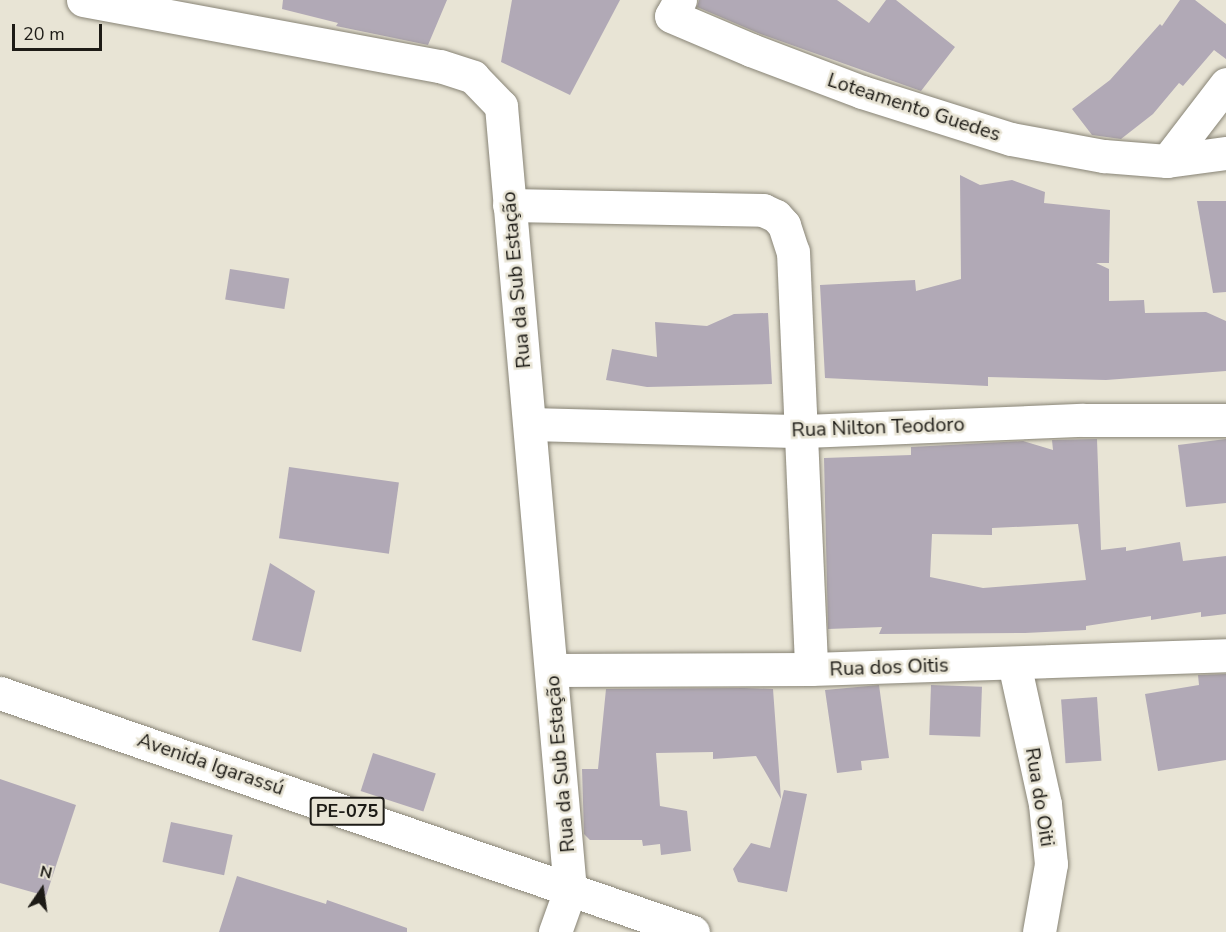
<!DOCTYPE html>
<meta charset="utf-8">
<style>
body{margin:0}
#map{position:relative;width:1226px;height:932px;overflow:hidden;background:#e8e4d5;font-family:"Nunito Sans",sans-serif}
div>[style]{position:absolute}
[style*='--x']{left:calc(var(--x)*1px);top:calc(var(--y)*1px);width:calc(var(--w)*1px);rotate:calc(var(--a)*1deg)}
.building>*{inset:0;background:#b1a9b6;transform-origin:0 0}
.roads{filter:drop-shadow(0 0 2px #888476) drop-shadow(0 0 2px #888476)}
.street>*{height:33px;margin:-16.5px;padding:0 16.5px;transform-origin:16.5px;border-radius:16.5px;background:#fff}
.primary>*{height:33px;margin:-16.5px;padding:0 16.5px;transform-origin:16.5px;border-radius:16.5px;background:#fff}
span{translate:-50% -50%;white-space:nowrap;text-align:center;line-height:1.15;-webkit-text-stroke:5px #e8e4d5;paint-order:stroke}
.shield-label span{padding:2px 4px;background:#e8e4d5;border:2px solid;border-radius:4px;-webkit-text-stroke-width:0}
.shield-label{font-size:18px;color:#1d1b16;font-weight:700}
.street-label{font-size:20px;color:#1d1b16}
.north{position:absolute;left:12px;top:860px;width:60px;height:60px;-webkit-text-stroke:4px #e8e4d5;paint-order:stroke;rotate:13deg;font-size:16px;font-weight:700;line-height:24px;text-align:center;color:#1d1b16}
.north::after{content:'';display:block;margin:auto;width:21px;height:27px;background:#1d1b16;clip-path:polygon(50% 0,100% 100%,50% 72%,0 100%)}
.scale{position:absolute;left:12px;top:24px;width:90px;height:27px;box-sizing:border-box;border:3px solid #1d1b16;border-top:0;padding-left:8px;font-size:18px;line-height:21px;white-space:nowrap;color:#1d1b16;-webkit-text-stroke:4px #e8e4d5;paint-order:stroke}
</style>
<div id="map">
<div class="building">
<i style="clip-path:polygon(283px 0,447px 0,428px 45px,336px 26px,338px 23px,282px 9px)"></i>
<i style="clip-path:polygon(512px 0,620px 0,570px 95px,501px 62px)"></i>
<i style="clip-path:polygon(699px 0,837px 0,869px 23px,886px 0,896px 0,955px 47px,921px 91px,758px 33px,697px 7px)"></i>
<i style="clip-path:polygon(1180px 0,1195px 0,1226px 24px,1226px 59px,1214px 50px,1183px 86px,1179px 83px,1153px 114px,1121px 139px,1092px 135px,1072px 109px,1110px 80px,1160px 24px,1162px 26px)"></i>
<i style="clip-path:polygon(960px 175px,980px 185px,1012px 180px,1045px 192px,1044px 203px,1110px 210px,1109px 263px,1096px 263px,1109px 269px,1109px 301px,1144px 300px,1145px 313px,1206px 312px,1226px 321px,1226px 371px,1106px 380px,988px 377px,988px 386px,825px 378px,820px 285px,915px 280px,916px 291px,961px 279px)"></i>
<i style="clip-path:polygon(1197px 201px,1226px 201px,1226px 292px,1213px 293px)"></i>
<i style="left:230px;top:269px;width:60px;height:31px;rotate:9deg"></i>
<i style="clip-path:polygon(768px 313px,772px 384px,647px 387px,606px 380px,612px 349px,657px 357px,655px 322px,707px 326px,734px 314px)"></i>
<i style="clip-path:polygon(evenodd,1097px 439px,1101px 550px,1126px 547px,1126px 551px,1180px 542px,1183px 561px,1226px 556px,1226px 614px,1201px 617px,1201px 612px,1151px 620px,1151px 616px,1086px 626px,1086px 630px,1025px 633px,879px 634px,882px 627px,828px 629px,824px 458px,911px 455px,911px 447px,1023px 441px,1053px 450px,1052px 440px,1097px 439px,1078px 524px,1086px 580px,983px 588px,930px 577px,932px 534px,992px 535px,992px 528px,1078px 524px)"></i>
<i style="clip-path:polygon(1226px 439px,1226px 503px,1186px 507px,1178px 445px)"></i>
<i style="left:289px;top:467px;width:111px;height:72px;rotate:8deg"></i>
<i style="clip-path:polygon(270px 563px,315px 591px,301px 652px,252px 640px)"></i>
<i style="clip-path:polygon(1226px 674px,1226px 760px,1158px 771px,1145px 694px,1199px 685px,1198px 675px)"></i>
<i style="clip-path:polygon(879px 685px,889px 758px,861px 761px,862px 770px,837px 773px,825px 690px)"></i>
<i style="left:931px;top:685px;width:51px;height:50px;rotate:2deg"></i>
<i style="clip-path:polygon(744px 688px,773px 689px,781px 799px,756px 756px,713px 759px,713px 752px,656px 753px,660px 806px,687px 811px,691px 851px,661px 855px,660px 844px,643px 846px,642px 840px,590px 840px,584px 834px,582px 769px,598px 769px,606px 689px)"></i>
<i style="left:1097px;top:697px;width:64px;height:36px;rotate:86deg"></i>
<i style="left:373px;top:753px;width:66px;height:40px;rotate:18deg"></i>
<i style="clip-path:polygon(0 779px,76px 805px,46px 896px,0 883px)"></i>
<i style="clip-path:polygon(784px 790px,807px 794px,787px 892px,738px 882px,733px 869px,751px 843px,770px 848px)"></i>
<i style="left:171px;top:822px;width:63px;height:41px;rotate:12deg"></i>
<i style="clip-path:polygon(237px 876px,326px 904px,327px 900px,407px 928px,407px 932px,219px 932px)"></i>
</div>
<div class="roads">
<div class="street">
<i style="--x:83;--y:0;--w:363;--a:10.5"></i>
<i style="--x:440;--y:66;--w:35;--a:18"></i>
<i style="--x:473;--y:77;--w:40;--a:46"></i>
<i style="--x:501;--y:106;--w:787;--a:84.97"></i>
<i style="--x:570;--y:890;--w:45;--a:109.7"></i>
<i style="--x:680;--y:0;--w:18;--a:119"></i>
<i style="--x:671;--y:16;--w:87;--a:23"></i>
<i style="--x:751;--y:50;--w:119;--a:20.7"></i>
<i style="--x:862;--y:92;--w:156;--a:17.5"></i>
<i style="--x:1011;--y:139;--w:95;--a:10.4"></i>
<i style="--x:1104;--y:156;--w:63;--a:4.5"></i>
<i style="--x:1167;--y:161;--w:60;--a:-7.7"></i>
<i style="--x:1167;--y:161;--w:97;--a:-52.5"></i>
<i style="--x:509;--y:205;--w:254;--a:1.1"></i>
<i style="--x:763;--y:210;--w:14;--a:25"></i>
<i style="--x:776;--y:216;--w:12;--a:48"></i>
<i style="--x:784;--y:225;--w:28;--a:72"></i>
<i style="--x:793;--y:252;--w:417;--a:87.5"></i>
<i style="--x:530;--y:424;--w:274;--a:1.5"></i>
<i style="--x:804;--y:431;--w:279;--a:-2.3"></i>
<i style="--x:1083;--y:420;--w:143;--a:0"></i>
<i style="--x:1014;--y:663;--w:144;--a:77.6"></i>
<i style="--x:1045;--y:804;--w:60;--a:84.3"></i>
<i style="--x:1051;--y:864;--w:69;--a:100"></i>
<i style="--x:552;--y:670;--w:259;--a:-0.2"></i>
<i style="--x:811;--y:669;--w:415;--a:-1.9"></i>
</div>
<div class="primary">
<i style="--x:0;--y:693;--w:733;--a:19.03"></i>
</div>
</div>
<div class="shield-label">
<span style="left:347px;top:811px">PE-075</span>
</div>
<div class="street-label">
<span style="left:914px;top:107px;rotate:18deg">Loteamento Guedes</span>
<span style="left:516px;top:280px;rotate:-95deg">Rua da Sub Estação</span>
<span style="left:878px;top:427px;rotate:-2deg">Rua Nilton Teodoro</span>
<span style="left:889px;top:667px;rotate:-2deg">Rua dos Oitis</span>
<span style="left:211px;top:764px;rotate:19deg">Avenida Igarassú</span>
<span style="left:560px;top:764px;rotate:-95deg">Rua da Sub Estação</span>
<span style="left:1040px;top:797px;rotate:81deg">Rua do Oiti</span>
</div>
<div class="north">N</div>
<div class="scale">20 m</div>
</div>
